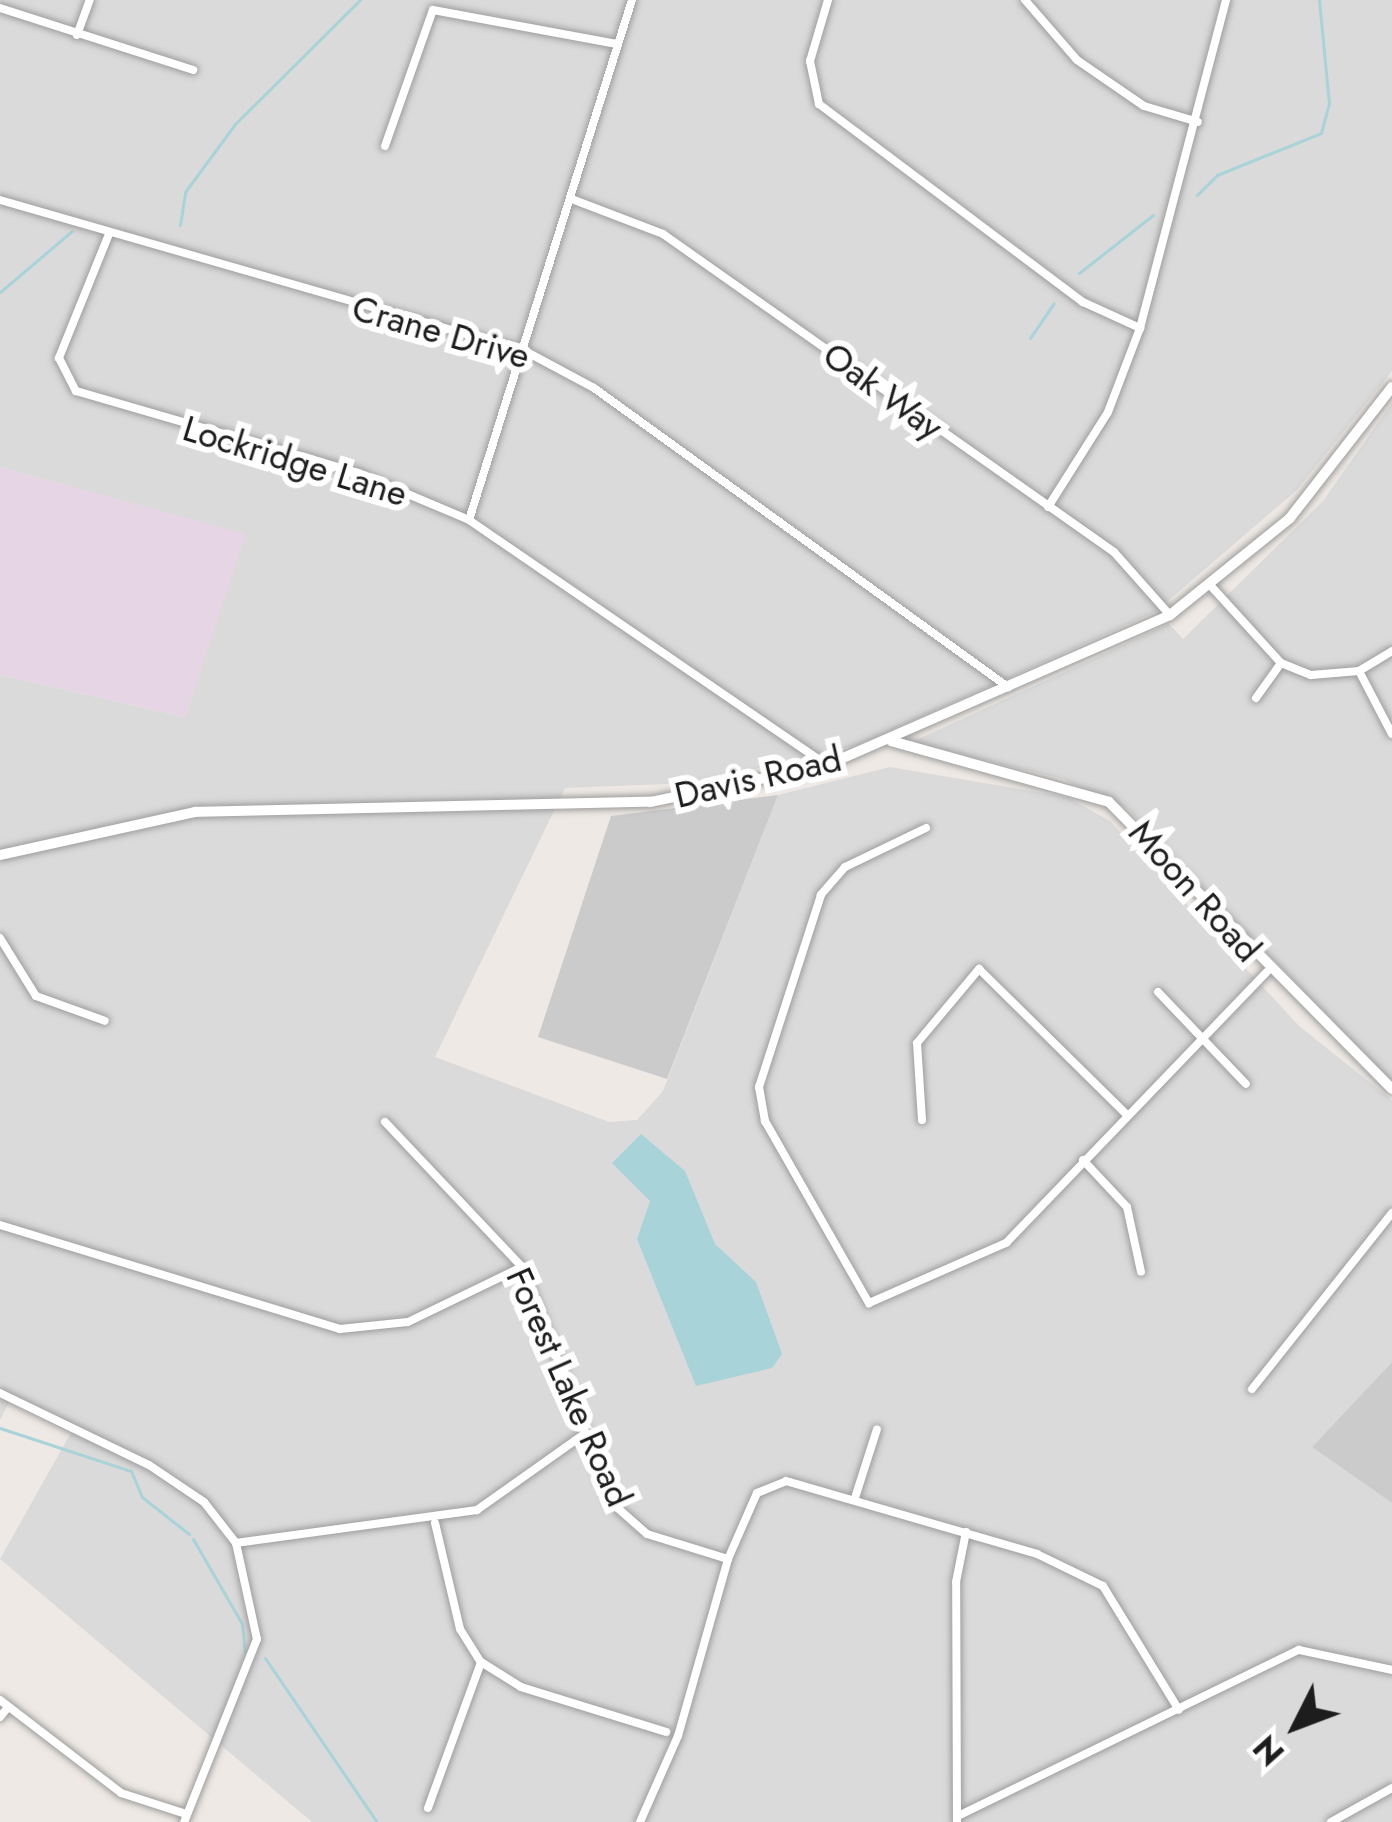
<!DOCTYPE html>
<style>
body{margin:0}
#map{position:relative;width:1392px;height:1822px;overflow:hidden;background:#eee9e4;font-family:Jost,sans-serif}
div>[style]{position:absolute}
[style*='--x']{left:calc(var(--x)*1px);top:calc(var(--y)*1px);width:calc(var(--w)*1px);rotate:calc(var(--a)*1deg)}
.residential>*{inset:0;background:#dbdada}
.industrial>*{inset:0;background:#e6d6e5}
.religious>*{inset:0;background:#cbcbcb}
.water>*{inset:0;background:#a8d3d8}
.stream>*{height:3px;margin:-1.5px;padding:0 1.5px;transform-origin:1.5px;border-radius:1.5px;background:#a8d3d8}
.roads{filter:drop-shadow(0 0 3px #9e9e9e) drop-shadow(0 0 3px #9e9e9e)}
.minor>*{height:8px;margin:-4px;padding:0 4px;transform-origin:4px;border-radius:4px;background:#fff}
.tertiary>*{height:10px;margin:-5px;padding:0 5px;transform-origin:5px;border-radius:5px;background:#fff}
span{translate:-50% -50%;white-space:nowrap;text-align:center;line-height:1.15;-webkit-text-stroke:12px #fff;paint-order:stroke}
.street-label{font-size:36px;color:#1d1d1d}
.north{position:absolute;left:1236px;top:1666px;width:120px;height:120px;-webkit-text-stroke:9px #fff;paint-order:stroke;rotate:228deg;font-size:33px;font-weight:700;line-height:48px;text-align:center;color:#1d1d1d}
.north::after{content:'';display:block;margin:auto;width:42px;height:54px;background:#1d1d1d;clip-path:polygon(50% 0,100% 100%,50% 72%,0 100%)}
</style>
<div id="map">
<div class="residential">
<i style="clip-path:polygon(0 0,1392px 0,1392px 371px,1297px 490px,1155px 612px,858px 745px,693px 783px,565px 788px,435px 1057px,609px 1122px,637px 1120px,663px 1091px,778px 795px,890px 767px,1067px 797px,1110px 821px,1299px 1026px,1392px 1100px,1392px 1362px,1312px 1447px,1392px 1503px,1392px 1822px,312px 1822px,0 1559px,73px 1429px,10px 1401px,0 1420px,0 675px,185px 717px,245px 535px,0 467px)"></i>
<i style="clip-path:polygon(1392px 403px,1392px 1082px,1128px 809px,1063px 779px,912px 742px,1169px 624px,1183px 639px,1323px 501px)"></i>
</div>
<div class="industrial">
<i style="clip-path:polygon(0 467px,246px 534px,185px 717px,0 675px)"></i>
</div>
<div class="religious">
<i style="clip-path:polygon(778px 795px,667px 1079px,538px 1037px,611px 816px)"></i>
<i style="clip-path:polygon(1392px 1362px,1392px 1503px,1312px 1447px)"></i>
</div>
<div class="water">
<i style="clip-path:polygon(641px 1134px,685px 1171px,715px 1244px,756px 1282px,782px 1354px,772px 1368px,696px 1386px,637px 1239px,650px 1201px,612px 1163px)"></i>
</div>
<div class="stream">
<i style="--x:1197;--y:195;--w:28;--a:-45"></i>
<i style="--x:1217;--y:175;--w:112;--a:-22"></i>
<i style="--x:1321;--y:133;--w:30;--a:-75"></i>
<i style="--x:1329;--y:104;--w:104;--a:-95.5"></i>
<i style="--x:180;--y:225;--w:33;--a:-81"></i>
<i style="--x:185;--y:192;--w:84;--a:-53.7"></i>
<i style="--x:235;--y:124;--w:176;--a:-44.8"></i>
<i style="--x:1079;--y:273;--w:94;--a:-38.1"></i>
<i style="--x:0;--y:292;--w:94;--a:-40.3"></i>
<i style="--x:1030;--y:338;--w:42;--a:-55.6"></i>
<i style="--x:0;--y:1428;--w:138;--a:18.2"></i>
<i style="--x:131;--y:1471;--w:28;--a:67"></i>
<i style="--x:142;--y:1497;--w:60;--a:38.2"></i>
<i style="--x:193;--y:1539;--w:98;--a:60"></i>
<i style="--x:242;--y:1624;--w:28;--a:84"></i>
<i style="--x:265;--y:1658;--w:199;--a:55.7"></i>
</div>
<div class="roads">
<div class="minor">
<i style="--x:828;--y:0;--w:64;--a:106.4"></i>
<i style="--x:810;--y:61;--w:44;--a:78.2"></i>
<i style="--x:819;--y:104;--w:330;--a:36.9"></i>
<i style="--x:1083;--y:302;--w:63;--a:24.5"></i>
<i style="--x:1025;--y:0;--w:79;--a:49.1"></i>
<i style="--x:1077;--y:60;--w:81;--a:34.5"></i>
<i style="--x:1144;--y:106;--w:56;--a:16.5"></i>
<i style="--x:0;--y:8;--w:203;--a:17.8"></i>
<i style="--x:77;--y:35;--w:37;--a:-70"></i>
<i style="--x:385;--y:146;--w:144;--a:-70.6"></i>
<i style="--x:433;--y:10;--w:187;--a:10.5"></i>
<i style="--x:0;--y:200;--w:546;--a:16.05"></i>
<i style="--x:525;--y:351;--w:78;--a:28.2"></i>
<i style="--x:594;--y:388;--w:511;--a:35.84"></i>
<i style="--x:574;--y:200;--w:95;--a:20.9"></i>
<i style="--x:663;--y:234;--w:552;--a:35.19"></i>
<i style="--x:1114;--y:552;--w:84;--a:48.4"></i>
<i style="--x:109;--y:234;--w:134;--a:112"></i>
<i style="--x:59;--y:358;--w:37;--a:63"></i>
<i style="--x:76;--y:391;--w:294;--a:16.2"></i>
<i style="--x:358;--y:473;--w:121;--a:22.9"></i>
<i style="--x:469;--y:520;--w:432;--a:34.4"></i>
<i style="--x:1048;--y:507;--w:112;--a:-57.7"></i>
<i style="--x:1108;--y:412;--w:90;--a:-69.1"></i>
<i style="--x:1140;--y:328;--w:339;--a:-75.3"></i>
<i style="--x:469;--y:520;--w:545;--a:-72.6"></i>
<i style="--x:1210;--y:585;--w:105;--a:47.7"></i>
<i style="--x:1281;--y:663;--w:32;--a:22"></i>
<i style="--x:1311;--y:675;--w:48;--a:-4.8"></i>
<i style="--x:1359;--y:671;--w:39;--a:-31"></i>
<i style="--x:1359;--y:671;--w:71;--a:62.4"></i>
<i style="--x:1256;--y:698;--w:43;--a:-54.5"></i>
<i style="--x:926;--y:828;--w:90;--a:154.3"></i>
<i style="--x:845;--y:867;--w:37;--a:131"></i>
<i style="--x:821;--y:895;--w:202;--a:107.9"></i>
<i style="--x:759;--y:1087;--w:35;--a:80"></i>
<i style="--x:765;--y:1121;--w:210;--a:60.3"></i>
<i style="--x:869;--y:1303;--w:150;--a:-23.7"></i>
<i style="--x:1006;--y:1243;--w:376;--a:-46.1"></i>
<i style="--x:0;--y:938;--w:68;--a:58.2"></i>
<i style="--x:36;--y:996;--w:73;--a:19.9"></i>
<i style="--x:1158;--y:992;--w:127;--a:46.3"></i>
<i style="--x:922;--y:1120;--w:77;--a:-93.7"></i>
<i style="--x:917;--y:1043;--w:97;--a:-50"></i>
<i style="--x:979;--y:969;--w:206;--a:44.6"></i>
<i style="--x:385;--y:1122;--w:199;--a:46.6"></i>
<i style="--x:522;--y:1267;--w:254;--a:69"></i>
<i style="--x:613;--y:1504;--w:45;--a:41.4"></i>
<i style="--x:647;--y:1534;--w:85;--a:17.2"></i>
<i style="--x:1083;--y:1160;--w:64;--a:46.9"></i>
<i style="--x:1127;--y:1207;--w:66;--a:77.8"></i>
<i style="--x:0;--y:1225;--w:356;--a:17"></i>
<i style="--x:340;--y:1329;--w:68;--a:-5.9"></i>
<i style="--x:408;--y:1322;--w:127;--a:-25.8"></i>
<i style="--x:1252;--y:1389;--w:225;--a:-51.5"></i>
<i style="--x:0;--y:1393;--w:165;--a:25.8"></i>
<i style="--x:149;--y:1465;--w:66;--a:33.9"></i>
<i style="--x:204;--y:1502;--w:52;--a:52"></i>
<i style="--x:236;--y:1543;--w:98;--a:77.7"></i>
<i style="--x:257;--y:1639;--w:197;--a:111.7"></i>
<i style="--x:855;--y:1498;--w:72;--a:-72.3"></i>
<i style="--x:435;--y:1523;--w:109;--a:76.7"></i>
<i style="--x:460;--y:1629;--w:39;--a:58"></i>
<i style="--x:481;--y:1662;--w:47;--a:32"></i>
<i style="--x:521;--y:1687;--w:152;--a:17.2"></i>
<i style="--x:236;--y:1543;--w:243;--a:-7.8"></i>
<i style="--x:477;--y:1510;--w:130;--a:-35.3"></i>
<i style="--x:0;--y:1700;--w:153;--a:37.5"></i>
<i style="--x:121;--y:1793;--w:68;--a:17.9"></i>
<i style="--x:0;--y:1717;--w:13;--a:-51"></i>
<i style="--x:428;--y:1808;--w:155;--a:-70"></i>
<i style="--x:960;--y:1815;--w:377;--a:-26"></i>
<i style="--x:1299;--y:1650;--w:95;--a:12.1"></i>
<i style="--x:640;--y:1822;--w:94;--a:-66.2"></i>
<i style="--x:678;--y:1736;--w:184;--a:-74.2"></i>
<i style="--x:728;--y:1559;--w:72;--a:-66.3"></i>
<i style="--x:757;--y:1493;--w:31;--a:-22"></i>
<i style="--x:786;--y:1481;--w:261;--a:16.2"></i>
<i style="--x:1037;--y:1554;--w:73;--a:25.9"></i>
<i style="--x:1103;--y:1586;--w:145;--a:58.5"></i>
<i style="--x:957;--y:1822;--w:240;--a:-90.2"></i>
<i style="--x:956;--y:1582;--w:51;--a:-78.7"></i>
<i style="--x:1331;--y:1822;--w:70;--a:-29.1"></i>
</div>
<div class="tertiary">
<i style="--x:891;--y:741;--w:226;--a:15.6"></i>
<i style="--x:1109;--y:802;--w:403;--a:45.4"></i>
<i style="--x:0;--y:855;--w:200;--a:-12.4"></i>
<i style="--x:195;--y:812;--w:455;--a:-1.3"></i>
<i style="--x:650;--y:802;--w:181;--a:-11.8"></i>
<i style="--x:827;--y:765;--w:374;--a:-23.6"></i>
<i style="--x:1170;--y:615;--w:154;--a:-38.9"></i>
<i style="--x:1290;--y:518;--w:166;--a:-52.1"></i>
</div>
</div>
<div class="street-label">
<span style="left:441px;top:332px;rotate:16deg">Crane Drive</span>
<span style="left:883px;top:391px;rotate:36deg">Oak Way</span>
<span style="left:295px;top:461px;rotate:17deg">Lockridge Lane</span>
<span style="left:758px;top:777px;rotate:-13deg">Davis Road</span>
<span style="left:1195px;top:891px;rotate:48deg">Moon Road</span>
<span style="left:569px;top:1387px;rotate:66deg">Forest Lake Road</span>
</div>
<div class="north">N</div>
</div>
